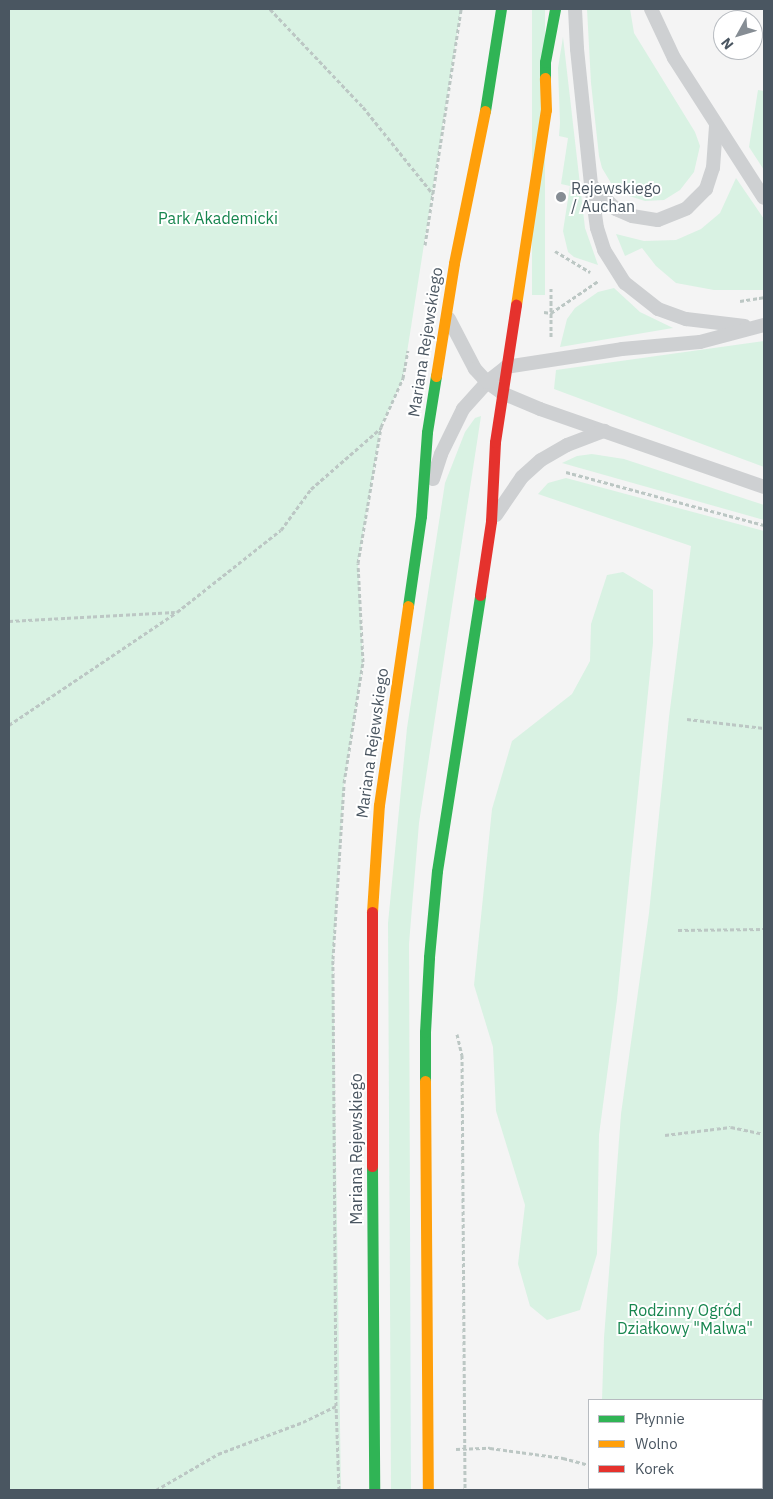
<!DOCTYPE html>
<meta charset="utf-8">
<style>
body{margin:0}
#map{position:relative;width:773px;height:1499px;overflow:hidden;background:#f4f4f4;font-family:"IBM Plex Sans",sans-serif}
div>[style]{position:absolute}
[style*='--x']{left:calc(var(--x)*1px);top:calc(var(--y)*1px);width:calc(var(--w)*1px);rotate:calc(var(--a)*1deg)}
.green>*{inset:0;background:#d9f2e3;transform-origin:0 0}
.path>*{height:3px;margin-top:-1.5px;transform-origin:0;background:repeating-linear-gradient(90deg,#bcc7c4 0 4px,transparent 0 6.5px)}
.lane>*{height:14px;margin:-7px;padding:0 7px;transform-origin:7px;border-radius:7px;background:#ced0d2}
.fast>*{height:11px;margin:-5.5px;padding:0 5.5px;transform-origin:5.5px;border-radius:5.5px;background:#30b455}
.slow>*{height:11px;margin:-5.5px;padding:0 5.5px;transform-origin:5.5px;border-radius:5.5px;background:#ff9f0a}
.jam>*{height:11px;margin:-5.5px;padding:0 5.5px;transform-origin:5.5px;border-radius:5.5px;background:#e5322d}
.dots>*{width:14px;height:14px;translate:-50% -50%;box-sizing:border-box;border:2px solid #fff;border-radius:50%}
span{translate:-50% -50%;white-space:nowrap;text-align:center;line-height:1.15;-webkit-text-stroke:4px #fff;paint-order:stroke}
.poi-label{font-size:16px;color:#4a5661}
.left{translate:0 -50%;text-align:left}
.park-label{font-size:16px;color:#17864f}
.street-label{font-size:16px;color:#4a5661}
.frame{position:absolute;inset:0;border:10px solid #4a5661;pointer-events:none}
.legend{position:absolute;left:588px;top:1399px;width:175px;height:90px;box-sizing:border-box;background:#fff;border:1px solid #b7bbc0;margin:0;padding:6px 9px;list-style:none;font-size:15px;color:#4a5661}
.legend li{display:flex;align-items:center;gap:10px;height:25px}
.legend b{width:25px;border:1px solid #b7bbc0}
.north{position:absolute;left:713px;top:10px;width:50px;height:50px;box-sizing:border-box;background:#fff;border:1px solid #b7bbc0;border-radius:50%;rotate:231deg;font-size:14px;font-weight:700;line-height:20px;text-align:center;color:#4a5661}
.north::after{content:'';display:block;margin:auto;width:18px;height:22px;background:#868d94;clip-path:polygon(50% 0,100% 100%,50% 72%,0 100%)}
</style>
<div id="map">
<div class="green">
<i style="clip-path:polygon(9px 9px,461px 9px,403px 378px,381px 427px,358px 563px,363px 662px,344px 783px,333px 959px,341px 1490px,9px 1490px)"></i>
<i style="left:532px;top:9px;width:13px;height:286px"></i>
<i style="clip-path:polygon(587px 9px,630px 9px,634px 33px,695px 132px,700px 146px,694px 172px,680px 190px,664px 200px,645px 201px,623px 194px,614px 188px,602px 168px,599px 156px,591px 83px)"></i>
<i style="clip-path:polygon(563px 37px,585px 228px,598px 265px,574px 257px,568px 252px,563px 231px,570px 186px,561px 184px,568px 138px,559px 136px,560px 123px,558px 68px)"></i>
<i style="clip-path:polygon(758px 90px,764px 91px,764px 170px,749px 147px)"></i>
<i style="clip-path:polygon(736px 178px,764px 219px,764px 290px,714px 290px,676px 283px,656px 266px,642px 248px,625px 256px,616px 234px,644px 241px,676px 240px,701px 229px,720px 213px)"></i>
<i style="clip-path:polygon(614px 288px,640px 312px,673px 328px,560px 347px,567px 319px,575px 308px,598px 292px)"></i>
<i style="clip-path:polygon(764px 341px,764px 467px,554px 389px,556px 370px)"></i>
<i style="clip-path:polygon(481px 416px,419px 823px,409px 944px,411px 1490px,391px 1490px,388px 923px,407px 728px,445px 483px,465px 432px,475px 418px)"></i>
<i style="clip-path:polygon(592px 454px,624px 459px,764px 505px,764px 520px,562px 463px,577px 456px)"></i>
<i style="clip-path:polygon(566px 478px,764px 531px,764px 1490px,599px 1490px,600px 1488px,762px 1488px,762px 1400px,602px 1400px,604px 1338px,621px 1114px,649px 913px,669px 717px,691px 546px,538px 494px,548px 483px)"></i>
<i style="clip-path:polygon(623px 572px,653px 590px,653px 643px,617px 1000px,599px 1135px,597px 1254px,580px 1310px,547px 1320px,530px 1306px,518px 1264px,525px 1205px,496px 1111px,493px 1047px,474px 985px,492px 809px,512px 741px,572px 694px,590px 661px,591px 624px,607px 575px)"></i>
</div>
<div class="path">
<i style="--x:270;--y:9;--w:135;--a:46.5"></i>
<i style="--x:363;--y:107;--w:112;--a:51.2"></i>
<i style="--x:425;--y:245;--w:239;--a:-81.3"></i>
<i style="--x:555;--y:251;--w:41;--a:31"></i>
<i style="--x:551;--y:288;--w:25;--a:90"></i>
<i style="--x:551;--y:313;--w:57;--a:-34.2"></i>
<i style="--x:740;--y:301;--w:24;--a:-9"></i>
<i style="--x:544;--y:312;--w:7;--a:8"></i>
<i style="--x:551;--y:313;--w:24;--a:90"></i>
<i style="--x:566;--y:472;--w:205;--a:15"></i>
<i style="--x:9;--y:621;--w:166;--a:-3.1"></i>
<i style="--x:687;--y:719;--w:78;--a:6.7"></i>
<i style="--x:9;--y:725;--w:202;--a:-33.9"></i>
<i style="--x:177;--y:612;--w:132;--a:-38.3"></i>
<i style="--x:281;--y:530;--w:51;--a:-53.8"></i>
<i style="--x:311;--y:489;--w:93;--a:-41.1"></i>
<i style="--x:678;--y:930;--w:86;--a:-0.7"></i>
<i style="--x:457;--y:1034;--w:22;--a:77"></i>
<i style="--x:462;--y:1055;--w:435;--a:89.6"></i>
<i style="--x:665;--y:1135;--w:66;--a:-6.9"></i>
<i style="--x:731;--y:1127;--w:34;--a:12"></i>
<i style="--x:456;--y:1449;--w:34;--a:-2"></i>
<i style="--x:490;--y:1448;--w:74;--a:7.8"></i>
<i style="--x:563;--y:1458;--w:27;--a:15"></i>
<i style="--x:762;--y:1454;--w:2;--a:0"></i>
<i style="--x:762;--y:1464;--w:2;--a:0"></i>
<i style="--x:156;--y:1490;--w:72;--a:-30.1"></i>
<i style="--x:218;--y:1454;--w:91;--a:-20.6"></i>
<i style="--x:303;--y:1422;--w:37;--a:-26"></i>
<i style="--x:339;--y:1490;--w:84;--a:-92"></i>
<i style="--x:336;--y:1406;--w:447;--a:-90.4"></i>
<i style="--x:333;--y:959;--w:176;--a:-86.4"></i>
<i style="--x:344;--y:783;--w:122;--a:-81.1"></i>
<i style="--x:363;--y:662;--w:99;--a:-92.9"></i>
<i style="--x:358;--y:563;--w:138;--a:-80.4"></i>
<i style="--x:381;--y:427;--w:54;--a:-65.8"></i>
<i style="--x:403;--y:378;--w:28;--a:-80"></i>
</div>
<div class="lane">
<i style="--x:575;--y:9;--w:40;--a:87.1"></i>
<i style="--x:577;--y:49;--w:137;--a:84.1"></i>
<i style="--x:591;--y:185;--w:43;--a:82.1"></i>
<i style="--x:597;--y:228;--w:23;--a:72"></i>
<i style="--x:604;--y:250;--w:39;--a:58"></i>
<i style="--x:625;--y:283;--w:42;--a:38.2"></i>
<i style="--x:658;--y:309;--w:30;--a:20"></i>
<i style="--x:686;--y:319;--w:59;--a:6.8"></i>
<i style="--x:651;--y:9;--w:54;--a:64.9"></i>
<i style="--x:674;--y:58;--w:166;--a:57.3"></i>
<i style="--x:591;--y:185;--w:35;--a:44"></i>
<i style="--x:616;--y:209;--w:17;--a:24"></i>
<i style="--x:632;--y:216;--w:26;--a:9"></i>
<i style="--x:658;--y:220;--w:31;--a:-22"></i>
<i style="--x:687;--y:208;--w:27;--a:-45"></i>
<i style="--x:706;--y:189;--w:22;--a:-72"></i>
<i style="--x:713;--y:168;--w:42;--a:-85.9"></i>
<i style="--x:449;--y:319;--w:56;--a:62.5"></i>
<i style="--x:475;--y:369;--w:18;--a:47"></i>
<i style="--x:487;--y:382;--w:19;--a:36"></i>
<i style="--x:502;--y:393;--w:41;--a:22.8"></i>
<i style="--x:540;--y:409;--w:237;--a:19.2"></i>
<i style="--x:433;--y:479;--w:26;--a:-72"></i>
<i style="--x:441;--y:454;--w:50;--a:-63.9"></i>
<i style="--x:463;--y:409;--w:36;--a:-48"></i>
<i style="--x:487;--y:382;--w:24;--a:-38"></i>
<i style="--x:506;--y:367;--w:117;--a:-8.8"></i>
<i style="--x:622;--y:349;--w:78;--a:-5.1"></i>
<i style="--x:700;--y:342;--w:66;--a:-14.9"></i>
<i style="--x:496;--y:515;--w:46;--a:-55.6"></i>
<i style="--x:522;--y:477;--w:25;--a:-42"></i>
<i style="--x:541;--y:460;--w:30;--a:-30"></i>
<i style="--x:567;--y:445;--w:40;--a:-21"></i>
</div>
<div class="fast">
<i style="--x:545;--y:78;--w:16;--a:-90"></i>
<i style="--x:545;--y:62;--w:54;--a:-79.3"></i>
<i style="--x:485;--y:111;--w:103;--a:-81.1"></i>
<i style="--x:408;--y:606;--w:91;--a:-81.8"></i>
<i style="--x:421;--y:516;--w:84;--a:-85.9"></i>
<i style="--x:427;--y:432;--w:57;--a:-80.9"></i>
<i style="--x:425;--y:1081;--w:49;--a:-90"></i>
<i style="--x:425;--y:1032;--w:75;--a:-86.9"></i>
<i style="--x:429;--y:957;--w:86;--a:-84.7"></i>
<i style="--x:437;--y:871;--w:279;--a:-81.1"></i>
<i style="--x:372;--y:1166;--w:324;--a:89.6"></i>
</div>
<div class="slow">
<i style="--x:516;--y:305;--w:197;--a:-81.3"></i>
<i style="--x:546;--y:110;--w:32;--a:-92"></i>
<i style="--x:436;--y:376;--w:114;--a:-80.9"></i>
<i style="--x:454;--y:263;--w:155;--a:-78.5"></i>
<i style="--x:372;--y:912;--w:107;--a:-86.3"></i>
<i style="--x:379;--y:805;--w:201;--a:-81.7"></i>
<i style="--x:425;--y:1081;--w:409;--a:89.6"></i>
</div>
<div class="jam">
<i style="--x:480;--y:595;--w:75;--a:-81.5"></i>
<i style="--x:491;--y:521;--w:79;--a:-87.1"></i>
<i style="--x:495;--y:442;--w:139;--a:-81.3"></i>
<i style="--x:372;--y:1166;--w:254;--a:-90"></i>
</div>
<div class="dots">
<i style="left:561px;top:197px;background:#868d94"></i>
</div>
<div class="poi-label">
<span class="left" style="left:571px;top:197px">Rejewskiego<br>/ Auchan</span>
</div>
<div class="park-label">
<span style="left:218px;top:218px">Park Akademicki</span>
<span style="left:685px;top:1319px">Rodzinny Ogród<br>Działkowy "Malwa"</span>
</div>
<div class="street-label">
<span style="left:425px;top:342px;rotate:-81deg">Mariana Rejewskiego</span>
<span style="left:372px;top:743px;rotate:-82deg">Mariana Rejewskiego</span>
<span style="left:356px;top:1149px;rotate:-90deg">Mariana Rejewskiego</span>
</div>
<div class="frame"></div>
<ul class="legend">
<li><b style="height:6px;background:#30b455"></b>Płynnie</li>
<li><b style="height:6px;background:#ff9f0a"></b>Wolno</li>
<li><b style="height:6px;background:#e5322d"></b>Korek</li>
</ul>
<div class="north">N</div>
</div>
